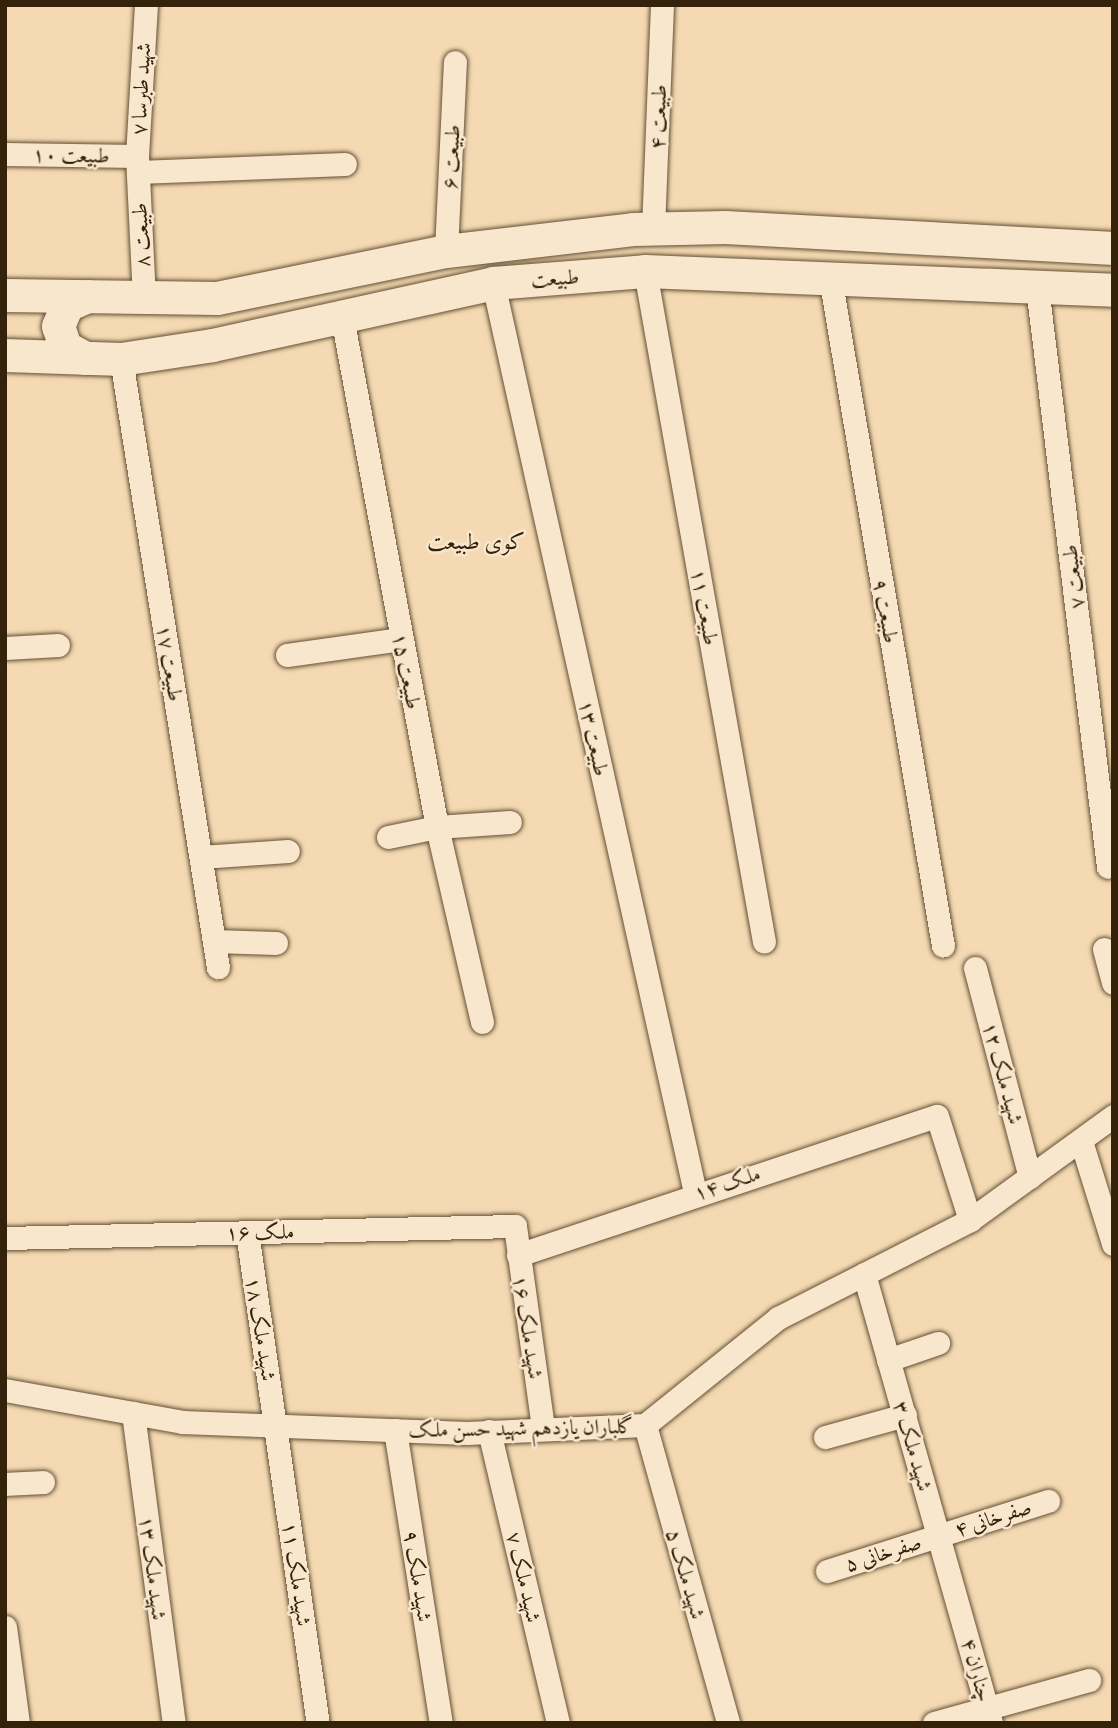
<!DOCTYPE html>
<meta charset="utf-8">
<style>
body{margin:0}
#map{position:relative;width:1118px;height:1728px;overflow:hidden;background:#f4d9b2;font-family:Alegreya,Amiri,serif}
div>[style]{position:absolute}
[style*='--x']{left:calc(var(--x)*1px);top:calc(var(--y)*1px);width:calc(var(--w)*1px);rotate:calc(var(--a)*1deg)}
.roads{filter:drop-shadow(0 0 2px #645034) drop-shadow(0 0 2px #645034)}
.street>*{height:23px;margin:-11.5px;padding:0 11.5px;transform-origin:11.5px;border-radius:11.5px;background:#f8e6cd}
.secondary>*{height:33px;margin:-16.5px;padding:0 16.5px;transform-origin:16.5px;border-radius:16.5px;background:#f8e6cd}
span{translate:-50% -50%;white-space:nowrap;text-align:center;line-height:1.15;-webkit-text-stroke:5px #f8e6cd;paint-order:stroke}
.street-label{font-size:21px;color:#34220a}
.neighbourhood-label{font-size:23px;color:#34220a}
.frame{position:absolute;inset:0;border:7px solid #34220a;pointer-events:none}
</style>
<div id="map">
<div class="roads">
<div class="street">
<i style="--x:5;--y:154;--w:132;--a:0.9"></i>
<i style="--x:138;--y:172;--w:207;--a:-2.2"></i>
<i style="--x:653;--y:229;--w:224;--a:-87.7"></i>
<i style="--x:446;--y:251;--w:189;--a:-87.3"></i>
<i style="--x:645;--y:271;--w:681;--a:79.94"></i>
<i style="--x:830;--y:277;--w:678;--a:80.41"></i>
<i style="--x:493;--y:283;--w:932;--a:77.48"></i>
<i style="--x:1037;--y:287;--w:584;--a:83.02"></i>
<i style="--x:144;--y:299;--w:143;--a:-92.8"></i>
<i style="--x:137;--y:156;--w:151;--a:-86.6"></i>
<i style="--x:342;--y:317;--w:519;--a:79.45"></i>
<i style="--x:437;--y:827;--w:200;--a:77"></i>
<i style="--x:121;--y:359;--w:616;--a:80.94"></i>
<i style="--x:5;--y:648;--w:53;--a:-3.2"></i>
<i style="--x:287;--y:655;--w:115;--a:-8"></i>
<i style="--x:388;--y:837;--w:50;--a:-11.5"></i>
<i style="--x:437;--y:827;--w:73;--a:-3.9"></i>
<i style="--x:201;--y:857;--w:87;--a:-3.9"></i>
<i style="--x:214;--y:941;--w:62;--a:1.8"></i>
<i style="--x:1104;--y:949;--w:35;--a:75"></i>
<i style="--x:975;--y:968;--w:216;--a:75.3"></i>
<i style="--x:1081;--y:1141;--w:108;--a:72.7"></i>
<i style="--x:247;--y:1232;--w:496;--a:81.8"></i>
<i style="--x:5;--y:1238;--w:510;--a:-1.35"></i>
<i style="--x:515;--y:1226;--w:204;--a:82.1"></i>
<i style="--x:518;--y:1255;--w:441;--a:-18.4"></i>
<i style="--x:937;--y:1116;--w:109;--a:72.4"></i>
<i style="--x:864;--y:1274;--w:467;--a:74.2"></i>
<i style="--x:888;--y:1360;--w:53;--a:-18.8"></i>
<i style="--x:5;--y:1390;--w:180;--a:10.2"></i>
<i style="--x:182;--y:1422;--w:285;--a:2.2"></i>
<i style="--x:467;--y:1433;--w:178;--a:-2.6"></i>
<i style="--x:645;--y:1425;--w:171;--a:-38.8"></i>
<i style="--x:778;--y:1318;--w:216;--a:-27"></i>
<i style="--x:970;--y:1220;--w:177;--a:-36"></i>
<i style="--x:133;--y:1413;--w:313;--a:82.5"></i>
<i style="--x:645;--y:1425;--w:309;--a:74.4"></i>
<i style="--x:395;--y:1430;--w:297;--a:81.1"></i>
<i style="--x:489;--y:1431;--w:300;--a:76.7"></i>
<i style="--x:825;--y:1437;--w:83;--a:-15.4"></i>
<i style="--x:5;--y:1484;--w:38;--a:-3"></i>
<i style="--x:827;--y:1571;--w:232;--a:-17.6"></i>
<i style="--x:5;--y:1627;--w:97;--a:82.3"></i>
<i style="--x:934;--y:1723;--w:161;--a:-15.5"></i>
</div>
<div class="secondary">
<i style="--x:5;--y:295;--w:212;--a:0.8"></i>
<i style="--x:217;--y:298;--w:234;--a:-11.6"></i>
<i style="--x:446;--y:251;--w:188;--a:-6.7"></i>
<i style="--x:633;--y:229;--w:92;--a:-1.2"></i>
<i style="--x:725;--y:227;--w:389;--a:3.1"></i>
<i style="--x:5;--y:355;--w:116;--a:2"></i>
<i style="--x:121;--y:359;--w:92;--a:-8.7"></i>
<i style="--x:212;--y:345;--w:288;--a:-12.4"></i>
<i style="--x:493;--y:283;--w:152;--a:-4.5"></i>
<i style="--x:645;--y:271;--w:468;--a:2.3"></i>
<i style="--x:85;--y:358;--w:23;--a:-151"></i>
<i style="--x:65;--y:347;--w:22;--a:-108"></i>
<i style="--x:58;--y:326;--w:23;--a:-67"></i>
<i style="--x:67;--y:305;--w:22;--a:-24"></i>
</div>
</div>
<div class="street-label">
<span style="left:141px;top:89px;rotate:-87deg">۷ شهید طبرسا</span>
<span style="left:658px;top:117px;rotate:-88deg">۴ طبیعت</span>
<span style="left:71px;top:155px;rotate:1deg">۱۰ طبیعت</span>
<span style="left:451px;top:157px;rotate:-87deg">۶ طبیعت</span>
<span style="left:141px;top:235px;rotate:-93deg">۸ طبیعت</span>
<span style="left:555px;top:278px;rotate:-4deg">طبیعت</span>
<span style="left:1073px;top:577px;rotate:-97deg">طبیعت ۷</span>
<span style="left:705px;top:607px;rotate:80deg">طبیعت ۱۱</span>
<span style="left:886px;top:611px;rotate:80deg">طبیعت ۹</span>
<span style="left:170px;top:663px;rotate:81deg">طبیعت ۱۷</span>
<span style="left:407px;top:671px;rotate:79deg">طبیعت ۱۵</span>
<span style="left:594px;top:738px;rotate:78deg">طبیعت ۱۳</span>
<span style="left:1003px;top:1073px;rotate:75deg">۱۲ شهید ملک</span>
<span style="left:727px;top:1183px;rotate:-18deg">ملک ۱۴</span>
<span style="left:260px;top:1232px;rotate:-1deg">ملک ۱۶</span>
<span style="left:528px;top:1327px;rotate:81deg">شهید ملک ۱۶</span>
<span style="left:261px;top:1329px;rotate:81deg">شهید ملک ۱۸</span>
<span style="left:521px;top:1428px;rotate:-1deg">گلباران یازدهم شهید حسن ملک</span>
<span style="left:913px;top:1446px;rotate:74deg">۳ شهید ملک</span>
<span style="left:993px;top:1518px;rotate:-18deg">صفرخانی ۴</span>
<span style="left:883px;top:1553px;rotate:-18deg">صفرخانی ۵</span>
<span style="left:153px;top:1568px;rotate:83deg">شهید ملک ۱۳</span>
<span style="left:297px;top:1574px;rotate:82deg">شهید ملک ۱۱</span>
<span style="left:686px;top:1574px;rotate:74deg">شهید ملک ۵</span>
<span style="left:418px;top:1576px;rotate:81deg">شهید ملک ۹</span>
<span style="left:524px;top:1577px;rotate:77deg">شهید ملک ۷</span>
<span style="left:977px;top:1670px;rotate:75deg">۴ چناران</span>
</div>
<div class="neighbourhood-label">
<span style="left:476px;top:542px">کوی طبیعت</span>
</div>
<div class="frame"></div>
</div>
